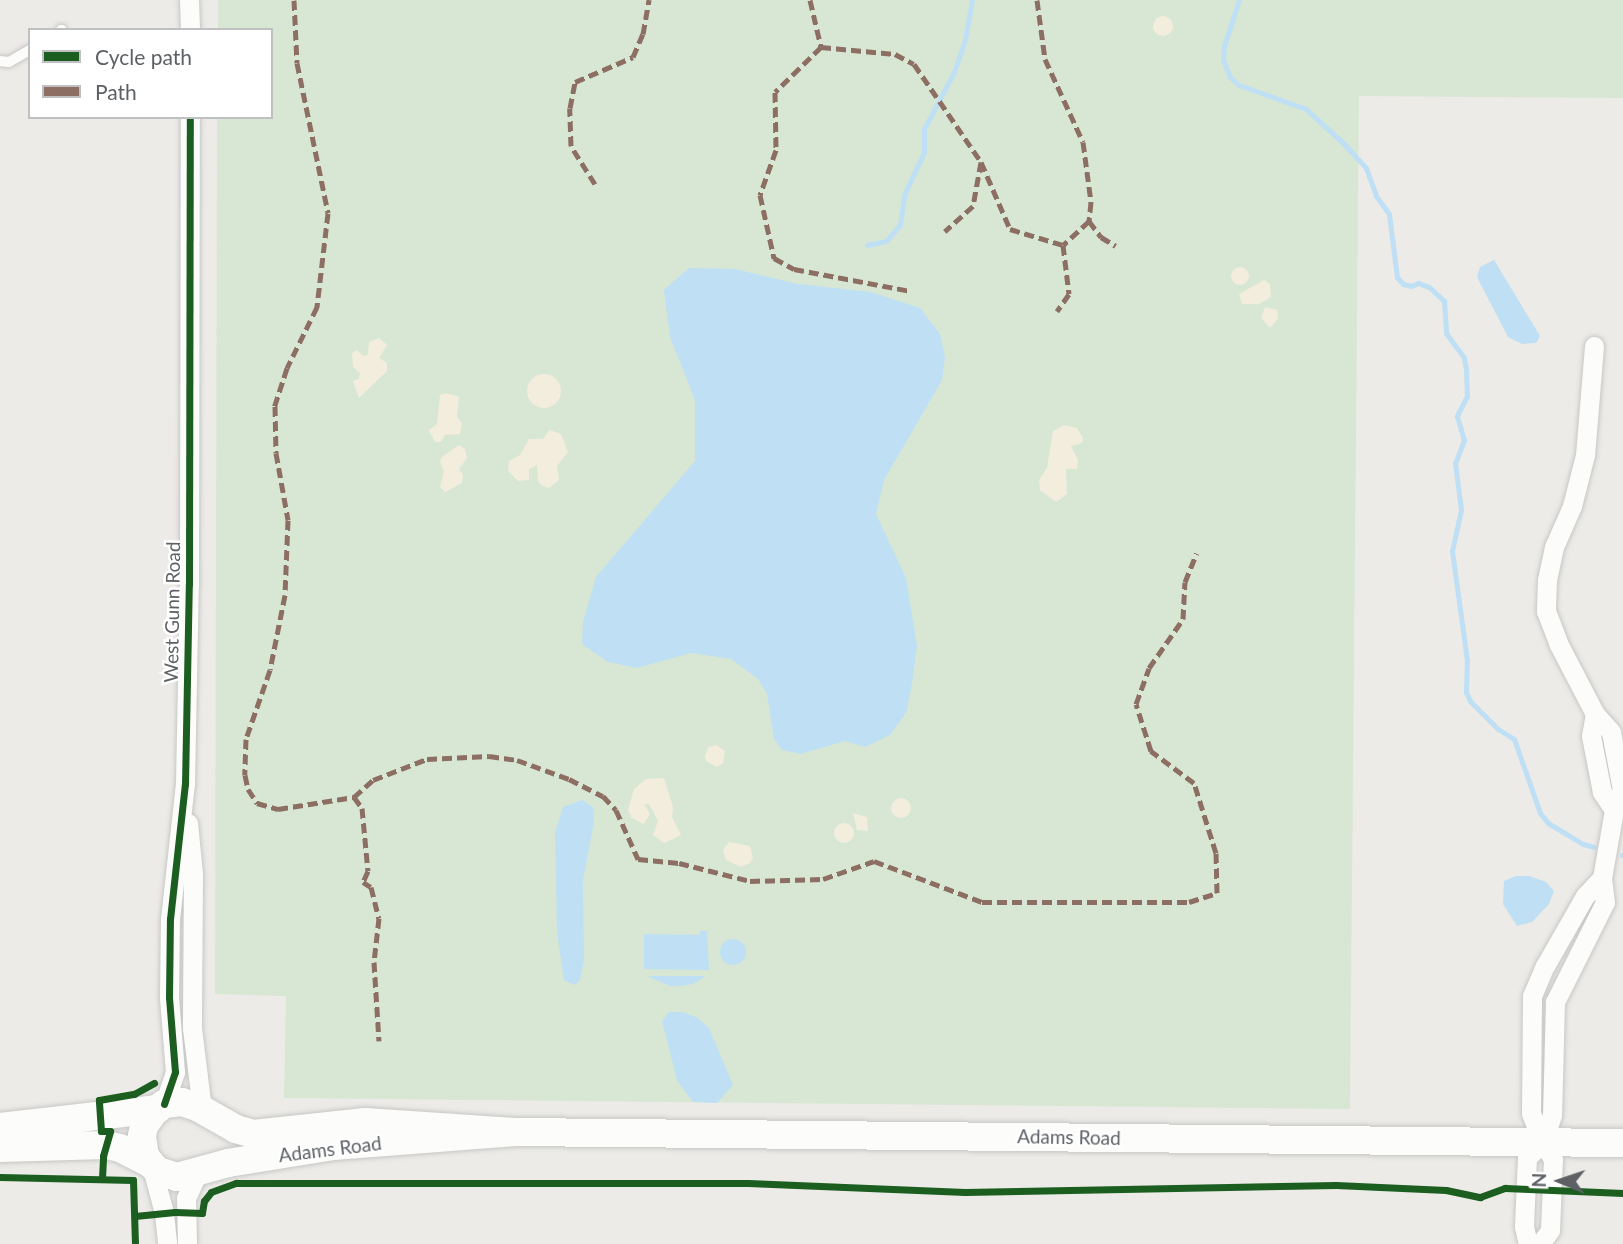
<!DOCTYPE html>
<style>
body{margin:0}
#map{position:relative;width:1623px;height:1244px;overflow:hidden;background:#ecebe7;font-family:Lato,sans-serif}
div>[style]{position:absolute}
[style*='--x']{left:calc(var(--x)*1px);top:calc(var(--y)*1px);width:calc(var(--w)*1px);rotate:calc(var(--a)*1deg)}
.green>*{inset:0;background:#d7e7d4}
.sand>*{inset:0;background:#f3edde}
.round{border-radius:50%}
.water>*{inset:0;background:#bedff4}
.stream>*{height:5px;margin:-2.5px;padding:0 2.5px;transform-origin:2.5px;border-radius:2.5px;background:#bedff4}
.roads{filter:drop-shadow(0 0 2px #c7c7c7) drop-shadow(0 0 2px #c7c7c7)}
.service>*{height:10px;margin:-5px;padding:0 5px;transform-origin:5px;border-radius:5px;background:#fcfcfb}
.minor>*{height:19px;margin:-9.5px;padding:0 9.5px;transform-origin:9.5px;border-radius:9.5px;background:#fcfcfb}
.secondary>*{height:28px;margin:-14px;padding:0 14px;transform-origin:14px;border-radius:14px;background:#fcfcfb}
.quiet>*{height:5px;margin-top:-2.5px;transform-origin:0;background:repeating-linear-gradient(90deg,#8d6e63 0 10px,transparent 0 15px)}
.cycleway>*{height:7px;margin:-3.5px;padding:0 3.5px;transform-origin:3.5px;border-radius:3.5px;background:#1b5e20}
span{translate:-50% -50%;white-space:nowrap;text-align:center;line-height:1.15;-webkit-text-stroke:5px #fff;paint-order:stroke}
.street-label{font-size:19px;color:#5d6165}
.legend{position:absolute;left:28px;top:28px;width:245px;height:91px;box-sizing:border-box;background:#fff;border:2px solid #bec0c1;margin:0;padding:9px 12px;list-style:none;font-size:21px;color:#5d6165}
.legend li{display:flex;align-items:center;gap:14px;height:35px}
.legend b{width:35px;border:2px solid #bec0c1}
.north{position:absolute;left:1525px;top:1146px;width:70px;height:70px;-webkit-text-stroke:5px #fff;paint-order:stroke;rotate:272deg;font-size:19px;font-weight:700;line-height:28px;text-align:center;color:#5d6165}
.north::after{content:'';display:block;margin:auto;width:24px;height:32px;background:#5d6165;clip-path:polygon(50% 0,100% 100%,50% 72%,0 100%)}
</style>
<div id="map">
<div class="green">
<i style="clip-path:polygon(218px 0,1623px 0,1623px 98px,1359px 96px,1350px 1109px,284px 1098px,286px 996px,215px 994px,217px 117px,271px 117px,271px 30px,218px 30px)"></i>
</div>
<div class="sand">
<i class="round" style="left:1153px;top:16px;width:20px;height:20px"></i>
<i class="round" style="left:1231px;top:267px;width:18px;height:18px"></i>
<i style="clip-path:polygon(1264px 280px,1270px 284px,1271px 297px,1259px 304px,1242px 304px,1239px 294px)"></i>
<i style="clip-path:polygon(1265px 307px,1277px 310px,1278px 319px,1270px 328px,1261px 318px)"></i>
<i style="clip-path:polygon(379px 338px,387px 345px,379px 358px,387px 363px,387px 371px,359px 398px,353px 381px,359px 379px,360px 373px,353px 367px,352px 353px,357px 350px,363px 356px,368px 355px,369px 342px)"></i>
<i class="round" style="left:527px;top:374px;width:34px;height:34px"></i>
<i style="clip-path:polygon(446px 393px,459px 397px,457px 417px,462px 423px,460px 434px,445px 435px,441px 442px,435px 442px,429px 430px,437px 424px,440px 395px)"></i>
<i style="clip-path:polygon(1064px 425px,1077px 428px,1083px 438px,1082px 443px,1071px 446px,1078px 460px,1077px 469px,1066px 469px,1067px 494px,1056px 502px,1040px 490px,1039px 480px,1047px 468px,1053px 431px)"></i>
<i style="clip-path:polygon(549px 430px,561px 434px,568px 452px,557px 466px,559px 480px,549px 488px,543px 486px,538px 482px,537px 465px,529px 469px,529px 480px,518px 481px,508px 471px,509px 461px,520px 455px,529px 439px,543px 439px)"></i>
<i style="clip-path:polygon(459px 445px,465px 449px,467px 458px,459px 469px,463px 475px,462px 483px,445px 492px,440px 487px,444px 471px,440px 462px,442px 457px)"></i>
<i style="clip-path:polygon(716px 745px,725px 751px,723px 763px,717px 767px,706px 761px,705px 757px,708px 747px)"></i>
<i style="clip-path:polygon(664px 778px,673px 807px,672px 817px,681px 835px,664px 843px,653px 835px,658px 821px,649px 804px,644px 804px,650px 814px,644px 824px,632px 818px,628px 810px,634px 789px,646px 779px)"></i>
<i class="round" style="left:891px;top:798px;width:20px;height:20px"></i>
<i style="clip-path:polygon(853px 813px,867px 817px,868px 831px,857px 830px)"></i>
<i class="round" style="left:834px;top:823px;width:20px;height:20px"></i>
<i style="clip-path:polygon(729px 842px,750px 846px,753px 858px,750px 863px,741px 867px,726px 860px,723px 850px)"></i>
</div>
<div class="water">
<i style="clip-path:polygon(1494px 260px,1540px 336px,1536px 343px,1522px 344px,1508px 337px,1477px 277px,1480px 267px)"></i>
<i style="clip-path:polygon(689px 268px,735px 269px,798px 284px,871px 292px,920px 308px,940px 334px,945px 357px,942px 380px,884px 480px,876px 514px,906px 578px,917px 646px,912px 684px,906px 713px,890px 735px,865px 747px,845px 741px,801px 754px,782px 750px,774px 739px,767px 694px,758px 679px,731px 659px,691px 653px,637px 668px,608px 662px,582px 644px,583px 622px,596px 577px,695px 461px,695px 400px,670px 337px,664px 290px)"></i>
<i style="clip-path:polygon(582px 800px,593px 807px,594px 822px,583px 880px,584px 960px,580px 980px,575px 985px,564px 980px,557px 933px,555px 833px,563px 807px)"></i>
<i style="clip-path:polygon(1516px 876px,1529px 876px,1546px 882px,1554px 891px,1549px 904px,1532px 922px,1517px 926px,1503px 904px,1504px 881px)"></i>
<i style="clip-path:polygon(700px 931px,707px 931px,709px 970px,644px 969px,644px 934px,700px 935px)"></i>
<i class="round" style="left:720px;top:939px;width:26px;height:26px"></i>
<i style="clip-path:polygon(647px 976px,706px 976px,693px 984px,680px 986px,670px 986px)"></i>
<i style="clip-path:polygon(669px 1012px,683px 1012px,698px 1018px,709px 1028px,733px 1085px,717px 1103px,693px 1102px,677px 1080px,662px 1021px)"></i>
</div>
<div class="stream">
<i style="--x:1239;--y:0;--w:48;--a:108.1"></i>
<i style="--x:1224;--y:46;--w:14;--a:94"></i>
<i style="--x:1223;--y:60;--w:18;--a:68"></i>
<i style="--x:1230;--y:77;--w:12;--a:42"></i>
<i style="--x:1239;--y:85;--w:71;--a:19.7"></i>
<i style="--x:1306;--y:109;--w:49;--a:42.5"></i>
<i style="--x:1342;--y:142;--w:35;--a:47"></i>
<i style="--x:1366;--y:168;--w:30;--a:70"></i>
<i style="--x:1376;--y:196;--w:22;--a:54"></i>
<i style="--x:1389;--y:214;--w:64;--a:82.8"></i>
<i style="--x:1397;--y:277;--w:9;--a:49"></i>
<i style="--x:1403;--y:284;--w:8;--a:14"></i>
<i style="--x:1411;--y:286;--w:8;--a:-23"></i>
<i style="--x:1418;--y:283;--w:12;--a:20"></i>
<i style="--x:1429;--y:287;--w:21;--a:43"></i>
<i style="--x:1444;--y:301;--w:32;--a:86"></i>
<i style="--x:1446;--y:333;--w:31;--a:54"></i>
<i style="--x:1464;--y:358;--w:11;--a:80"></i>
<i style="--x:1466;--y:369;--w:27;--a:88"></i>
<i style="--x:1467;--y:396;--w:22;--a:117"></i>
<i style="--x:1457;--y:416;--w:25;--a:74"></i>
<i style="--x:1464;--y:440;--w:25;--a:111"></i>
<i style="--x:1455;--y:463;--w:47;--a:82.7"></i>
<i style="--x:1461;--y:510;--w:42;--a:102.4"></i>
<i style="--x:1452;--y:551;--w:110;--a:82.2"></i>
<i style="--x:1467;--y:660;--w:32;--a:92"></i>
<i style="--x:1466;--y:692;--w:10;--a:66"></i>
<i style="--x:1470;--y:701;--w:40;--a:45"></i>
<i style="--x:1498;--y:729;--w:19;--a:32"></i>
<i style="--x:1514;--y:739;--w:78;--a:70.6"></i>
<i style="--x:1540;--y:813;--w:13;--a:51"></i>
<i style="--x:1548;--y:823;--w:41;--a:31"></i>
<i style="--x:1583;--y:844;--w:11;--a:15"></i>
<i style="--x:867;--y:245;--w:19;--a:-12"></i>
<i style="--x:886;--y:241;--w:21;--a:-49"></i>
<i style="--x:900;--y:225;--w:30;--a:-82"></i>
<i style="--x:904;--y:195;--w:47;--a:-65.1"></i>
<i style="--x:924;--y:152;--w:23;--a:-90"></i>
<i style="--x:924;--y:129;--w:64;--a:-62.2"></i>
<i style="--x:954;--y:72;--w:34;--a:-71"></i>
<i style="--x:965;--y:40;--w:41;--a:-80.1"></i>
<i style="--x:1622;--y:855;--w:1;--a:0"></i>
</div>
<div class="roads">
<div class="service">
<i style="--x:61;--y:30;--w:1;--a:0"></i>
<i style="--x:0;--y:61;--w:9;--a:6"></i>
<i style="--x:9;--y:62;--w:24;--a:-30"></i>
</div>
<div class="minor">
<i style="--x:189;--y:0;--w:30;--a:88"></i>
<i style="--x:1594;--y:346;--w:109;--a:94.7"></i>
<i style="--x:1585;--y:455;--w:53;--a:104.3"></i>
<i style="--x:1572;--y:506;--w:45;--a:113.7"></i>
<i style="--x:1554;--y:547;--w:34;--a:102"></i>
<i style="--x:1547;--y:580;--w:31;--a:92"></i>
<i style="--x:1546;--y:611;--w:34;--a:69"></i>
<i style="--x:1558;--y:643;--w:80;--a:62.5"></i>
<i style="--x:1595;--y:714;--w:24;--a:48"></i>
<i style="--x:1611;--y:732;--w:59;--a:79.3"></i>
<i style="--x:1622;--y:790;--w:22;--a:112"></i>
<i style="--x:1614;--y:810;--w:22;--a:-124"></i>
<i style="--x:1602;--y:792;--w:57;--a:-101.1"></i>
<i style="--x:1591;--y:736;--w:22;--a:-80"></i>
<i style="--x:188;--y:823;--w:51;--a:84.4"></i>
<i style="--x:193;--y:874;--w:154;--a:90.4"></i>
<i style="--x:192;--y:1028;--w:83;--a:83"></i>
<i style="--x:1602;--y:878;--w:69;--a:-80"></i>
<i style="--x:164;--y:1104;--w:34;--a:-71"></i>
<i style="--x:175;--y:1072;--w:75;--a:-94.6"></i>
<i style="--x:169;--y:997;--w:78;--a:-89.3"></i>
<i style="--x:170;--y:919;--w:136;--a:-83.7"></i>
<i style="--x:185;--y:784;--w:200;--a:-88.9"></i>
<i style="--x:189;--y:584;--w:467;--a:-89.9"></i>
<i style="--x:151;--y:1164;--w:51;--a:75.1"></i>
<i style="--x:164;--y:1213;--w:31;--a:84"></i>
<i style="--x:187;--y:1244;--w:46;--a:-91.2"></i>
<i style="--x:186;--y:1198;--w:29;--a:-65"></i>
<i style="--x:1528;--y:1244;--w:18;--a:-103"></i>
<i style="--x:1524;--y:1226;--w:69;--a:-87.5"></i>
<i style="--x:1527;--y:1157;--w:21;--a:-41"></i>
<i style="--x:1540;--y:1244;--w:17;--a:-54"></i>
<i style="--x:1550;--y:1230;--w:71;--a:-87.6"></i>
<i style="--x:1553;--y:1159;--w:19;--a:-122"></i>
<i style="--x:1543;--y:1143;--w:32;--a:-112"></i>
<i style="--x:1531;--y:1113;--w:117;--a:-89.5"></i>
<i style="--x:1532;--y:996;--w:33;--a:-67"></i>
<i style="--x:1545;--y:966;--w:81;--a:-60.3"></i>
<i style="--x:1585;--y:896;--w:25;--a:-47"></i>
<i style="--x:1602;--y:878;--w:24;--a:83"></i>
<i style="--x:1605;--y:902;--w:112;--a:116.6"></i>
<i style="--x:1555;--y:1002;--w:113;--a:91.5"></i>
<i style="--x:1552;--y:1115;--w:29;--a:108"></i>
</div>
<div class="secondary">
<i style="--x:0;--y:1127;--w:159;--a:-6.5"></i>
<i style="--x:515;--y:1132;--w:182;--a:175.6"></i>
<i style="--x:334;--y:1146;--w:107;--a:170.9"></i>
<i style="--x:228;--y:1163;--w:53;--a:164.6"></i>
<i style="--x:177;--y:1177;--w:20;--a:-162"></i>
<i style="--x:158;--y:1171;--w:10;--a:-135"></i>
<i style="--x:151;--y:1164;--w:10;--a:-127"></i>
<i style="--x:145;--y:1156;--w:20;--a:-99"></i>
<i style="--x:142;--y:1136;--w:10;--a:-79"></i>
<i style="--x:144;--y:1126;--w:19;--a:-55"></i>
<i style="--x:155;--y:1110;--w:11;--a:-34"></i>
<i style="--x:164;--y:1104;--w:18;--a:-6"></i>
<i style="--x:182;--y:1102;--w:18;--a:19"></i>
<i style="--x:199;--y:1108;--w:43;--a:29.6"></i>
<i style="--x:236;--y:1129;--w:18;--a:16"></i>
<i style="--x:253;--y:1134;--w:113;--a:-6.1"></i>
<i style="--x:365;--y:1122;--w:150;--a:3.8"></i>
<i style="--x:515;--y:1132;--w:1108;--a:0.57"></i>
<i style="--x:0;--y:1148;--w:106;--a:-1.6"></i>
<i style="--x:106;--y:1145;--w:14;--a:12"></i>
<i style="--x:120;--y:1148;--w:34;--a:27"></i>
</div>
</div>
<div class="quiet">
<i style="--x:294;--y:0;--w:63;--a:87.3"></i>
<i style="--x:297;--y:63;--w:153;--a:78.3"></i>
<i style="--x:328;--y:213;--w:95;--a:96.7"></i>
<i style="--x:317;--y:307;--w:68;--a:116.2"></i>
<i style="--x:287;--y:368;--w:40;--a:108"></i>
<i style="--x:275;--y:406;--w:47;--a:88.8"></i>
<i style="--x:276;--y:453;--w:68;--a:79.8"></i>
<i style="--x:288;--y:520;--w:75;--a:92.3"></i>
<i style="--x:285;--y:595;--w:76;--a:101.3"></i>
<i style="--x:270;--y:670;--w:73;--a:109.2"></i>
<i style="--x:246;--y:739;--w:36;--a:92"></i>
<i style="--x:245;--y:775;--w:14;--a:78"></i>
<i style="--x:248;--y:789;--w:17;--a:57"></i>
<i style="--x:257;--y:803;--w:22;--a:16"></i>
<i style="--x:278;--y:809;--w:77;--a:-9"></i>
<i style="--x:354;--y:797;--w:25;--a:-42"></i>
<i style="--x:373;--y:780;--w:58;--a:-21.3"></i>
<i style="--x:427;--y:759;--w:62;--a:-2.8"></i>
<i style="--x:489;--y:756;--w:28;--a:8"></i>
<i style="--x:517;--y:760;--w:55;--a:20.1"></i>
<i style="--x:569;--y:779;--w:38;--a:27"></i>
<i style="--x:603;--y:796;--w:19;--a:47"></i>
<i style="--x:616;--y:810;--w:54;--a:65.8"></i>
<i style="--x:638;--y:859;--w:41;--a:5.6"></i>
<i style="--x:679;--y:863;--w:73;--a:14.2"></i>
<i style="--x:750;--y:881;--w:73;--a:-1.6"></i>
<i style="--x:823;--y:879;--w:54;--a:-19.4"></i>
<i style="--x:874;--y:861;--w:116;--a:20.8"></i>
<i style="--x:982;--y:902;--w:207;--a:0"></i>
<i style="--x:1189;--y:902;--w:29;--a:-18"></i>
<i style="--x:1217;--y:893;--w:40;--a:-91.4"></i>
<i style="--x:1216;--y:853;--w:73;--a:-107.4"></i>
<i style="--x:1194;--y:783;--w:54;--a:-143.3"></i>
<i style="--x:1151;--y:751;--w:49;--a:-107.7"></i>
<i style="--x:1136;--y:704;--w:38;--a:-70"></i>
<i style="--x:1149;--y:668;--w:60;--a:-55.2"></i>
<i style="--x:1183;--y:619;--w:37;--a:-87"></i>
<i style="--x:1185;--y:582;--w:31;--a:-68"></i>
<i style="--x:810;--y:0;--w:48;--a:76.8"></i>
<i style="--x:821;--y:47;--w:74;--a:5.4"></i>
<i style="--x:895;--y:54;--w:21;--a:28"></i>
<i style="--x:914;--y:64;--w:119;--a:55.6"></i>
<i style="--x:981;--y:162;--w:45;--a:100.3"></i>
<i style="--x:973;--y:206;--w:38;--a:138"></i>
<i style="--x:1037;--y:0;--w:60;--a:82.3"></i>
<i style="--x:1045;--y:59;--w:91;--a:65.4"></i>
<i style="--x:1083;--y:142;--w:61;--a:82.4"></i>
<i style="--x:1091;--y:202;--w:19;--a:96"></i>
<i style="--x:1089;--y:221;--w:35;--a:137"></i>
<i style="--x:1063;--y:245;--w:49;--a:83"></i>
<i style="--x:1069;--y:294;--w:21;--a:125"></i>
<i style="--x:821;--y:47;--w:64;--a:135.6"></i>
<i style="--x:775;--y:92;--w:58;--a:89"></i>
<i style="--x:776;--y:150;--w:48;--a:109.6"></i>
<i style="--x:760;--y:195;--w:65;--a:77.5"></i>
<i style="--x:774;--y:258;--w:23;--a:29"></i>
<i style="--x:794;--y:269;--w:118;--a:10.7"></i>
<i style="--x:981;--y:162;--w:73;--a:66.6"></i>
<i style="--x:1010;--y:229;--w:55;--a:16.8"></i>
<i style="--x:595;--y:184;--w:45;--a:-122.3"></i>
<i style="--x:571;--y:146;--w:38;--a:-92"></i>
<i style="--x:570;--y:108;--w:26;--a:-79"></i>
<i style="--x:575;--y:82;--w:63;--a:-23.3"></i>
<i style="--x:633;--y:57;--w:25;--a:-67"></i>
<i style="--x:643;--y:34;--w:35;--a:-80"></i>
<i style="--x:1089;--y:221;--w:20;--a:53"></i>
<i style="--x:1101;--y:237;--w:17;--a:31"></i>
<i style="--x:354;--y:797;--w:14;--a:54"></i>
<i style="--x:362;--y:808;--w:63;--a:84.6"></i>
<i style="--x:368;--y:871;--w:12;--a:114"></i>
<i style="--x:363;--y:882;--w:9;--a:32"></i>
<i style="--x:371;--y:887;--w:32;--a:76"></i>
<i style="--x:379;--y:918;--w:44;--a:96.5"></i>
<i style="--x:374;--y:962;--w:79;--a:86.4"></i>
</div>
<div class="cycleway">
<i style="--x:164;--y:1104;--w:34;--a:-71"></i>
<i style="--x:175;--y:1072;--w:75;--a:-94.6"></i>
<i style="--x:169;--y:997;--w:78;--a:-89.3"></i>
<i style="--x:170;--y:919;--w:136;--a:-83.7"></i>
<i style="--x:185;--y:784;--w:200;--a:-88.9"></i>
<i style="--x:189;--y:584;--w:467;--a:-89.9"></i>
<i style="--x:0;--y:1177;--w:133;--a:1.3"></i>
<i style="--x:133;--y:1180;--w:64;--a:88.2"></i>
<i style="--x:102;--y:1178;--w:22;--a:-87"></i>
<i style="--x:103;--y:1156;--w:26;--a:-74"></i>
<i style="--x:110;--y:1131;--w:9;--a:180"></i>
<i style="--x:101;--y:1131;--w:31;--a:-94"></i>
<i style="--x:99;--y:1100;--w:36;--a:-10"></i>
<i style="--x:134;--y:1094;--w:23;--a:-29"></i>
<i style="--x:135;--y:1216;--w:40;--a:-5.7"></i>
<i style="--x:175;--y:1212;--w:27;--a:2"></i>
<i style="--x:202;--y:1213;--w:12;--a:-81"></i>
<i style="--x:204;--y:1201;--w:11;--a:-52"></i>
<i style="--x:211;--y:1192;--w:27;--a:-20"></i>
<i style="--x:236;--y:1183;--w:512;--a:0"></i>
<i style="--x:748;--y:1183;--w:217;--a:2.4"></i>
<i style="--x:965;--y:1192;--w:371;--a:-1.1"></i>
<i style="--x:1336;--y:1185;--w:110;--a:2.6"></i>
<i style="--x:1446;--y:1190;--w:35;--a:12"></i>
<i style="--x:1480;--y:1197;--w:27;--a:-20"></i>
<i style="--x:1505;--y:1188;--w:118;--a:2.4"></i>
</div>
<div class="street-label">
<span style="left:172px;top:612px;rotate:-89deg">West Gunn Road</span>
<span style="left:1069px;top:1137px;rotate:1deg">Adams Road</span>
<span style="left:330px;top:1149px;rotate:-7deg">Adams Road</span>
</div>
<ul class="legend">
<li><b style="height:9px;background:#1b5e20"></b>Cycle path</li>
<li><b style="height:9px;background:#8d6e63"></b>Path</li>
</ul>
<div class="north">N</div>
</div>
